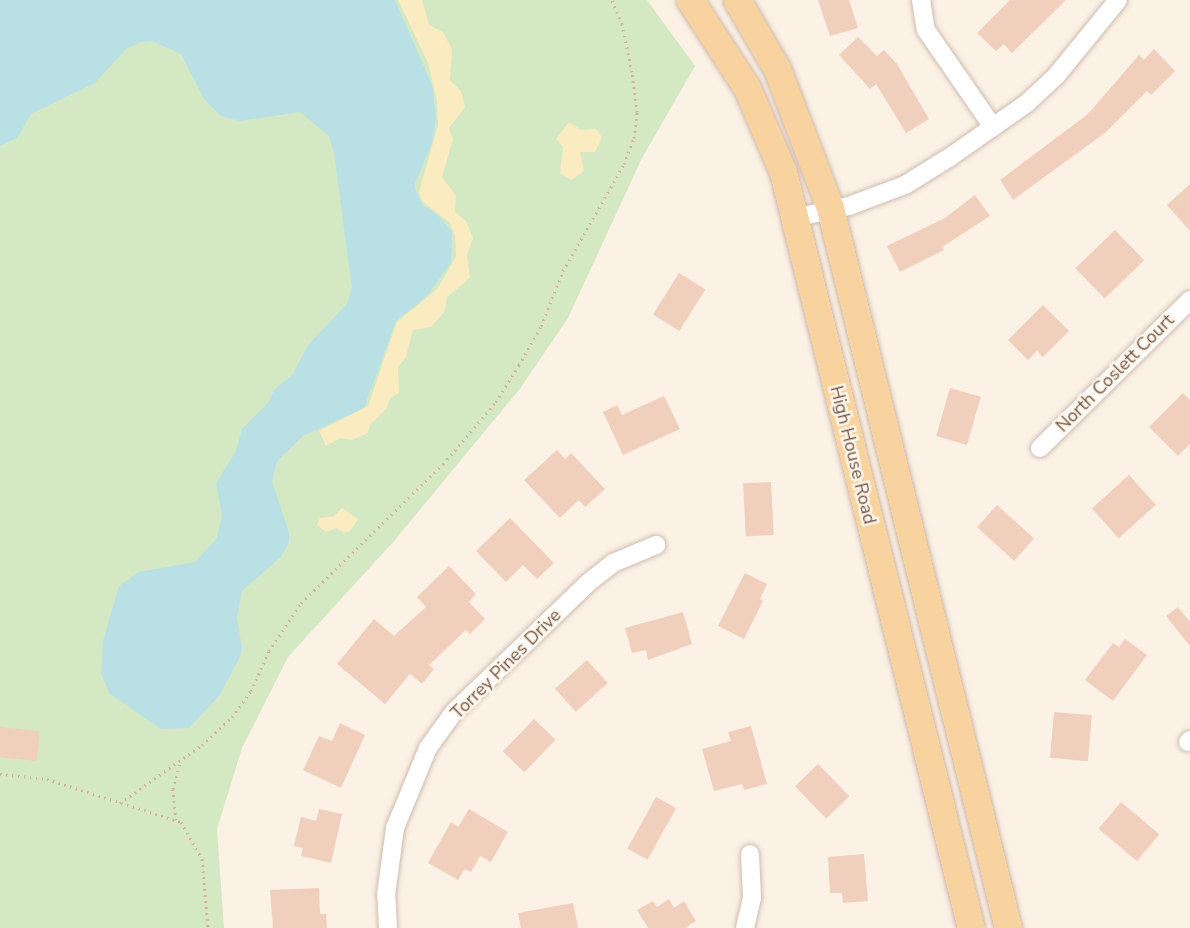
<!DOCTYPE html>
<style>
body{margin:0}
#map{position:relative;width:1190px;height:928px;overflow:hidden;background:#fbf1e4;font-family:"Nunito Sans",sans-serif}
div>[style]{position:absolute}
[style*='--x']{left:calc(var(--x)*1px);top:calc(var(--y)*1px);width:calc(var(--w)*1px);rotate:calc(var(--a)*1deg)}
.green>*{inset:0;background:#d4e8c3}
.sand>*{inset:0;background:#faebc0}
.water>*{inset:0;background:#b9e0e4}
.building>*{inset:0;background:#f0cfbd;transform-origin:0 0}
.path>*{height:3px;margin-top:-1.5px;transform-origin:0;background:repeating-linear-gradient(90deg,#d5b2a0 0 1.5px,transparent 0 6px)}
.roads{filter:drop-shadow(0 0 2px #cfbbae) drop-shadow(0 0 2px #cfbbae)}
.street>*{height:18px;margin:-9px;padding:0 9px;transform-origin:9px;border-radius:9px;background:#fff}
.primary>*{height:27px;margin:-13.5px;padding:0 13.5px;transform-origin:13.5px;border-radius:13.5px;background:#f8d39f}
span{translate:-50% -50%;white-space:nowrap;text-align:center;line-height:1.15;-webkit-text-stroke:5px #fef6ea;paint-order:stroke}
.street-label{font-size:18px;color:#73574b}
</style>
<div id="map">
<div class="green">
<i style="clip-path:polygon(0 0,647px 0,695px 66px,642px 158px,568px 318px,519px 390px,394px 541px,288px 657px,242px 748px,217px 829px,224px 928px,0 928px)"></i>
</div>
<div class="sand">
<i style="clip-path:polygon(398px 0,422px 0,429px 25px,443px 32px,452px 49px,450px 80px,461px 91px,465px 107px,449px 128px,453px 139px,442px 177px,456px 196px,455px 212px,466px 221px,473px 238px,467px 255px,470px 278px,447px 297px,445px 311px,431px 327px,413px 330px,406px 357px,398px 367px,399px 393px,390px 398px,387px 408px,370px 425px,368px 433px,352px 440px,340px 438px,326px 446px,319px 431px,368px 406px,397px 322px,437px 289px,456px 257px,455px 236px,450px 223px,423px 202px,419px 192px,438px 125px,437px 101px,428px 63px)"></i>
<i style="clip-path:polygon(569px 122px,581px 130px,596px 129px,602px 137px,595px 152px,580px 152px,584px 171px,571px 180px,560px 173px,563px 147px,556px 139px)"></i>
<i style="clip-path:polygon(342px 508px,358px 519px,350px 531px,345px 533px,336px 528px,326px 532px,317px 525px,320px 518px,334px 516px)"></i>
</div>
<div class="water">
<i style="clip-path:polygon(0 0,395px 0,432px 85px,436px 118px,432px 143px,414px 186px,422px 205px,437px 214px,452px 232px,451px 263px,426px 297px,396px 321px,364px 408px,303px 436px,277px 461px,272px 481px,289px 533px,289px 542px,281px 557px,242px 591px,237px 618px,242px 649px,239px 659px,219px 696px,189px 728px,161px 729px,109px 693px,101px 673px,103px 641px,119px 586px,139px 572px,195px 562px,217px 538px,222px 515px,216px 483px,235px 453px,242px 429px,268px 403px,274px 390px,293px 374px,308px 345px,347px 304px,352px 288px,334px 153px,329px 136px,300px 112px,240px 121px,221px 116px,204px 99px,181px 54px,152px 41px,140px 42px,126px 49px,95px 83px,31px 114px,17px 138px,0 146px)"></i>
</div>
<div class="building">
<i style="clip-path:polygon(818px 0,849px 0,858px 28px,830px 36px)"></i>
<i style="clip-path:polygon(1010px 0,1066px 0,1012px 53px,1004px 44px,996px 51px,977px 33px)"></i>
<i style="clip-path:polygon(858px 37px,877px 56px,884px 50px,897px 64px,929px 119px,906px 133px,876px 84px,870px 89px,839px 55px)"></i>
<i style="clip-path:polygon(1154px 49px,1175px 71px,1151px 95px,1147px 91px,1106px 132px,1013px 200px,1000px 180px,1088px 114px,1139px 55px,1144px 60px)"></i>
<i style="clip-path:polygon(1190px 184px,1190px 231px,1167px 205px)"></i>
<i style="clip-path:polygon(975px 195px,990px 216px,942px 247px,944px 250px,900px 272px,887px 246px,945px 218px)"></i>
<i style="left:1115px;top:230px;width:42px;height:55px;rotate:46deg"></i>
<i style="left:679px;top:273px;width:31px;height:49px;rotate:32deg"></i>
<i style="clip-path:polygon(1043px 305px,1069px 331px,1043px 357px,1037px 351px,1028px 360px,1008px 340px)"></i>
<i style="left:950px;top:388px;width:32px;height:50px;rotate:16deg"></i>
<i style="clip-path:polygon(1183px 393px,1190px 400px,1190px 444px,1178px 456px,1149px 427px)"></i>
<i style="clip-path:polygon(664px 396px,680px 429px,623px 455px,603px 412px,617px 405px,622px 415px)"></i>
<i style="clip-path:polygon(557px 450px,565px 459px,571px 453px,605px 489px,585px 507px,579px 500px,560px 518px,524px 480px)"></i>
<i style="left:1129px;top:475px;width:40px;height:50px;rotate:48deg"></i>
<i style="left:771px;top:482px;width:53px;height:28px;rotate:87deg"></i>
<i style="left:997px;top:505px;width:50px;height:30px;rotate:42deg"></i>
<i style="clip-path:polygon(510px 518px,554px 563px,537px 579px,523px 565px,506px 582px,476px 551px)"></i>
<i style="clip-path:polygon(449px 566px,476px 594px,469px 602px,485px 619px,470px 634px,466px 630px,429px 665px,434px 669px,422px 684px,410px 674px,385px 704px,337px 664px,374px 619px,394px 636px,426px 607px,417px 597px)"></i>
<i style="clip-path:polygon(745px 573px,767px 584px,760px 599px,763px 601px,744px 639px,718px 626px)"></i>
<i style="clip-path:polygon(1178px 607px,1190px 622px,1190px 646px,1166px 616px)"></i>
<i style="clip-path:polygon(683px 612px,692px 644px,648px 660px,646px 650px,632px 653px,625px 628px)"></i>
<i style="clip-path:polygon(1125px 639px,1147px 655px,1113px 701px,1085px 680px,1113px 643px,1119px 647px)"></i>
<i style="left:587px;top:660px;width:31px;height:43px;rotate:48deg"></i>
<i style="left:1054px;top:712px;width:38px;height:46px;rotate:5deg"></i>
<i style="left:534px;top:719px;width:30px;height:45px;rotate:44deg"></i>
<i style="clip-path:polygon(340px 723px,365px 735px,341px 788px,303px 770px,319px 736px,332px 741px)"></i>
<i style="clip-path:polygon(751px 726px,767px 784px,744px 790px,742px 784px,714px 791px,702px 749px,731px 741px,728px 732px)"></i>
<i style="left:0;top:727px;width:40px;height:30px;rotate:6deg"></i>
<i style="left:818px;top:764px;width:45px;height:32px;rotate:46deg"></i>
<i style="left:656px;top:797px;width:23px;height:59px;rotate:29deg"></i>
<i style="left:1121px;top:802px;width:50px;height:35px;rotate:40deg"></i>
<i style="clip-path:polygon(319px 809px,342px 814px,331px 863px,301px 856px,303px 848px,294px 846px,301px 817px,316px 821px)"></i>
<i style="clip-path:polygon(469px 809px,508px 832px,491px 862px,480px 856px,471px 872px,465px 869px,458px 880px,428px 863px,451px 822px,458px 827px)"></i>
<i style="clip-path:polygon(864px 854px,868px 901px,843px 903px,842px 893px,830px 893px,828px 857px)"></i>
<i style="clip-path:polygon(319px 888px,320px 914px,326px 914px,327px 928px,273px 928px,270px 890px)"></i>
<i style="clip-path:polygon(669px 899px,674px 908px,684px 901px,696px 921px,685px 928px,648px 928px,637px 910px,653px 901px,657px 907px)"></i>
<i style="clip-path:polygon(573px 903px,578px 928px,521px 928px,518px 913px)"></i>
</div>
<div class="path">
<i style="--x:0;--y:774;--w:47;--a:6.1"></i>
<i style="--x:47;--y:779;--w:141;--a:17.8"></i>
<i style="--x:181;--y:822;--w:43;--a:60.4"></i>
<i style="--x:202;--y:859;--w:69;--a:85"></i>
<i style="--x:120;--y:803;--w:100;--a:-35.3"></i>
<i style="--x:202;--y:745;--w:41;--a:-43"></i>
<i style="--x:232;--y:717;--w:32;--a:-54"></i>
<i style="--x:251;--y:691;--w:44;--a:-65.8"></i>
<i style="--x:269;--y:651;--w:58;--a:-56.3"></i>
<i style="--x:301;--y:603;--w:199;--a:-44.4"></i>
<i style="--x:443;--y:464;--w:82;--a:-49.5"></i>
<i style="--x:496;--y:402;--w:44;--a:-58.1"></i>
<i style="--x:519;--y:365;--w:45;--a:-60.6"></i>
<i style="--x:541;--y:326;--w:59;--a:-68.2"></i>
<i style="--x:563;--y:271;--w:123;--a:-60.3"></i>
<i style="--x:624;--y:164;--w:28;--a:-69"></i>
<i style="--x:634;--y:138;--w:26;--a:-83"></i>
<i style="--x:637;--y:112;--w:40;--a:-97.1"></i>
<i style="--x:632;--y:72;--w:49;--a:-101.8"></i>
<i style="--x:622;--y:24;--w:26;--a:-113"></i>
<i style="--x:176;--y:820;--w:31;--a:-96"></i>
<i style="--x:173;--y:789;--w:27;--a:-75"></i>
</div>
<div class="roads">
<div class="street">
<i style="--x:921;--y:0;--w:30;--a:81"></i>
<i style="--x:926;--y:30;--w:118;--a:55.4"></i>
<i style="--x:794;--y:218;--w:56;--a:-12.3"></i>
<i style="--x:849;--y:206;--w:60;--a:-20.6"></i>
<i style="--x:905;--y:185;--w:53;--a:-31.9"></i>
<i style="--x:950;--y:157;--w:94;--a:-35"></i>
<i style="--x:1027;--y:103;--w:40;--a:-43"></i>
<i style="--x:1056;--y:76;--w:98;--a:-50.8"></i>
<i style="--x:1040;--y:448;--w:211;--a:-44.6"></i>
<i style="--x:1188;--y:742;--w:3;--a:-45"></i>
<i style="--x:388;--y:928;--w:33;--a:-93"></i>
<i style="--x:386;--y:895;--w:68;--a:-82.3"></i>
<i style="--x:395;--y:828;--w:87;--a:-67.6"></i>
<i style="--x:428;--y:748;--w:44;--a:-54.2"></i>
<i style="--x:454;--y:712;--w:187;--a:-43.9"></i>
<i style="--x:589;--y:582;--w:31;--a:-38"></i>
<i style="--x:613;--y:563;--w:47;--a:-22.7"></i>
<i style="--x:745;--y:928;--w:31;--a:-77"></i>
<i style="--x:752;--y:898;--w:44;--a:-92.6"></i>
</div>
<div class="primary">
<i style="--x:690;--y:0;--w:105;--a:57.1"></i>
<i style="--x:747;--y:88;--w:91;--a:66.8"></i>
<i style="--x:783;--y:172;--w:779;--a:76.04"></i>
<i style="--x:737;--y:0;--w:80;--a:59.9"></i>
<i style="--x:777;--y:69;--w:149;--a:69.1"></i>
<i style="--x:830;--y:208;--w:742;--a:76.11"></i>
</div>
</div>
<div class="street-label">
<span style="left:1115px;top:373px;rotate:-45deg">North Coslett Court</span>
<span style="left:853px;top:455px;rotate:76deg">High House Road</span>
<span style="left:506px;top:664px;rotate:-45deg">Torrey Pines Drive</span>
</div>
</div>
